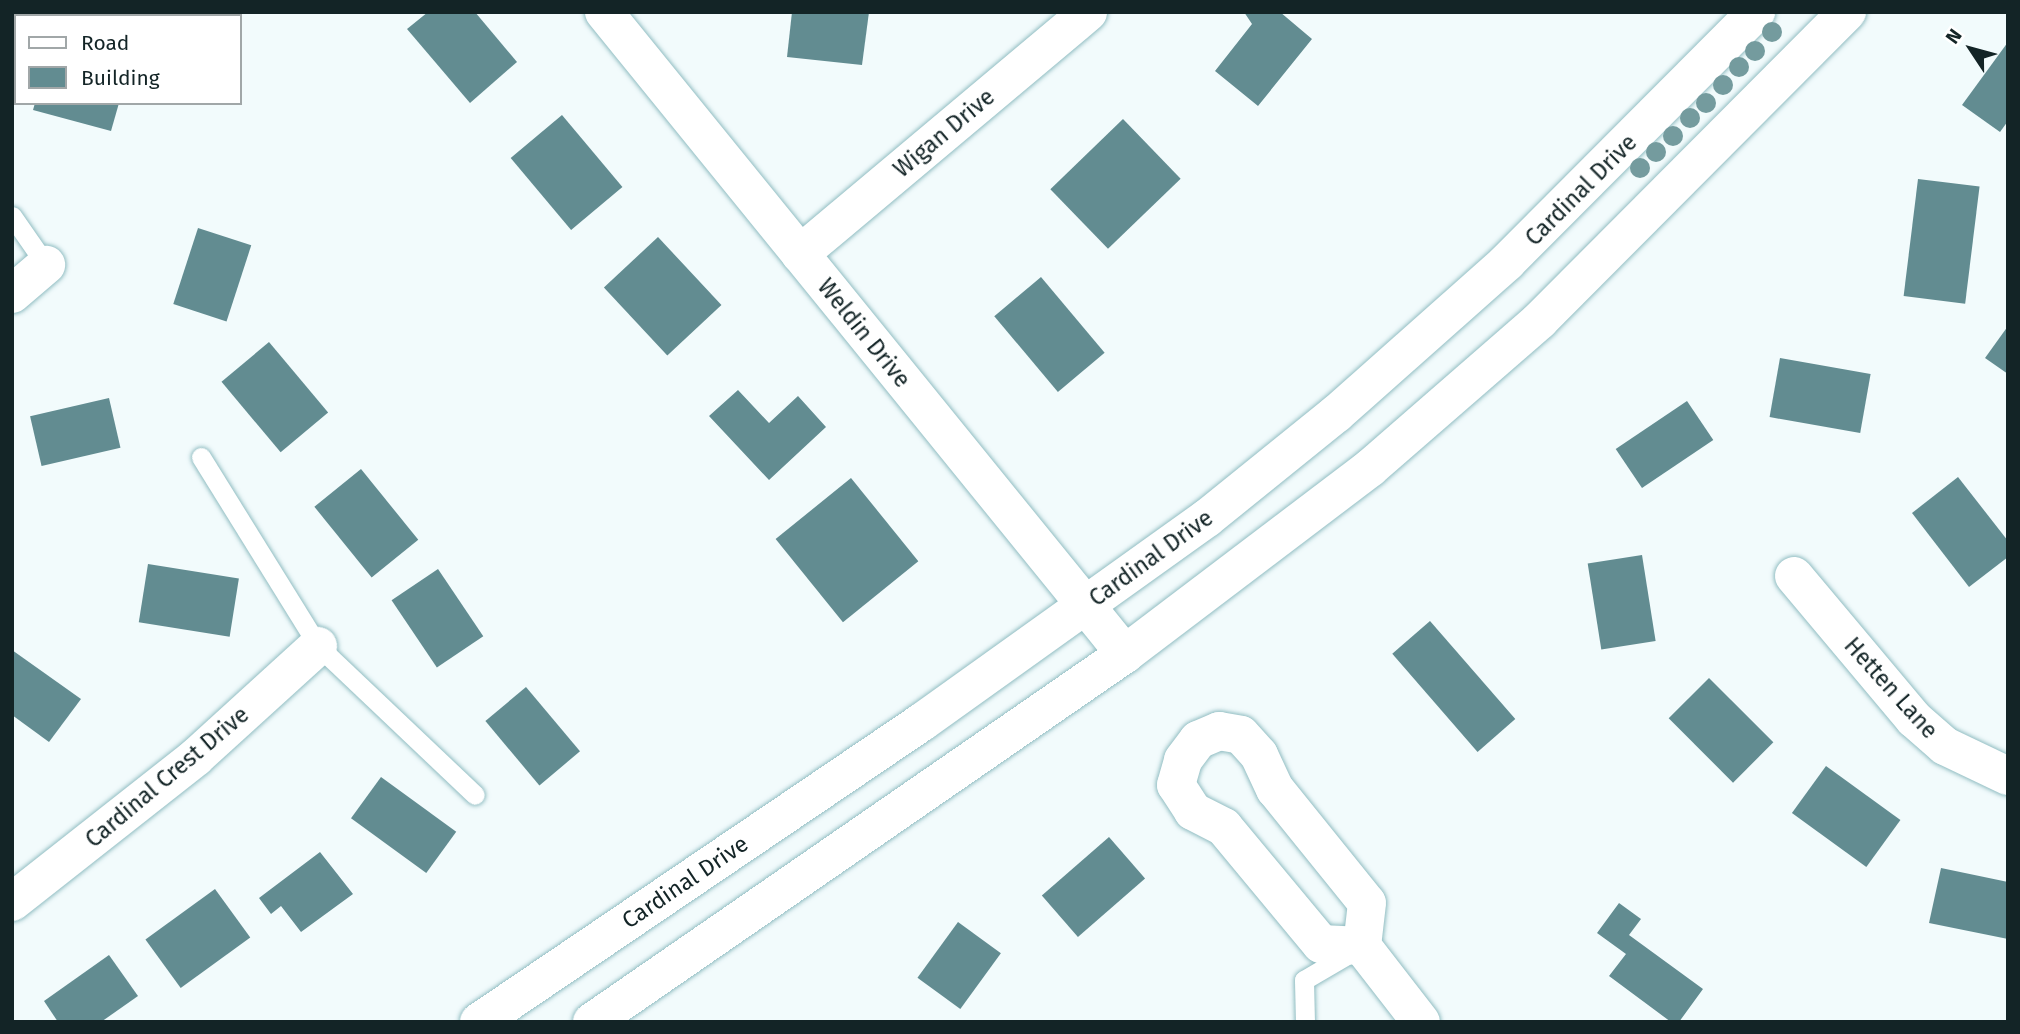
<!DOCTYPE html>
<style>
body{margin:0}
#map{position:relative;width:2020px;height:1034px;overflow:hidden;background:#f2fbfc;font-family:"Fira Sans",sans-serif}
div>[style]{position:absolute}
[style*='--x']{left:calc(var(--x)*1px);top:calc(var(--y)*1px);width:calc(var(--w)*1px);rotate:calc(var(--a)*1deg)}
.building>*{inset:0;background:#628c91;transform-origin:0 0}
.roads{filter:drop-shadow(0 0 2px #91bdc2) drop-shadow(0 0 2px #91bdc2)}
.service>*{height:19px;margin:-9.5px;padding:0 9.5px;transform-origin:9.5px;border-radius:9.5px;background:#fff}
.minor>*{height:38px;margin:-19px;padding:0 19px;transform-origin:19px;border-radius:19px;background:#fff}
.secondary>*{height:38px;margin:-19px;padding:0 19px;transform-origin:19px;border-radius:19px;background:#fff}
.trees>*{width:20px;height:20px;margin:-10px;border-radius:50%;background:#749b9e}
span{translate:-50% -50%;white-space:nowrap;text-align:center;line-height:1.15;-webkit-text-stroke:5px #fff;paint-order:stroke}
.street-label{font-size:23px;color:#132426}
.frame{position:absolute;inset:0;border:14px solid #132426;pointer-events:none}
.legend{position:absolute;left:14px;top:14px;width:228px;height:91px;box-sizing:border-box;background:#fff;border:2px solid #a1a7a8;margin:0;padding:9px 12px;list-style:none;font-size:21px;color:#132426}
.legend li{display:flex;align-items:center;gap:14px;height:35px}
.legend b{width:35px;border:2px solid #a1a7a8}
.north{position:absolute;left:1936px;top:14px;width:70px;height:70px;-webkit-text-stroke:5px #fff;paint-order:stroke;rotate:306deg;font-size:19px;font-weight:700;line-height:28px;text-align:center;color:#132426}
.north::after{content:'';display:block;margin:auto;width:24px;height:32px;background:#132426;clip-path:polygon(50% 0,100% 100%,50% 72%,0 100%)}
</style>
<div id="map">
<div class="building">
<i style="clip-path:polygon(428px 12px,475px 12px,517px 62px,470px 103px,407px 29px)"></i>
<i style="clip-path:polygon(792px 12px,869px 12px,862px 65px,787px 57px)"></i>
<i style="clip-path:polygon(1244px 12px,1280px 12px,1312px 39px,1258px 106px,1215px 71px,1252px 24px)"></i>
<i style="clip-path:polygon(2008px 42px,2008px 121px,2000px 132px,1962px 105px)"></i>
<i style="clip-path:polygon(35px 103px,119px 103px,111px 131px,33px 110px)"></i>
<i style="left:562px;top:115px;width:94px;height:67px;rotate:50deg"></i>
<i style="left:1123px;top:119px;width:83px;height:101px;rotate:46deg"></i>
<i style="left:1918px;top:179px;width:62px;height:118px;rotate:7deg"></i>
<i style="left:198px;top:228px;width:56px;height:80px;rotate:18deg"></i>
<i style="left:658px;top:237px;width:93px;height:74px;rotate:47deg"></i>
<i style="left:1041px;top:277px;width:99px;height:61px;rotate:50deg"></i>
<i style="clip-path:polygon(2008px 326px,2008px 374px,1985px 358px)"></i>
<i style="left:269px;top:342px;width:92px;height:62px;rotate:50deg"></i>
<i style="left:1780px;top:358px;width:92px;height:60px;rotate:10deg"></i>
<i style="clip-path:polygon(738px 390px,769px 423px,798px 396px,826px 427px,769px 480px,709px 416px)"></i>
<i style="left:109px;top:398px;width:51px;height:81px;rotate:77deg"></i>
<i style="left:1687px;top:401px;width:47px;height:86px;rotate:56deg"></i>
<i style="left:361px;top:469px;width:91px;height:60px;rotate:51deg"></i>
<i style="clip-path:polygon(1958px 477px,2008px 541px,2008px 557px,1969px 587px,1912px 513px)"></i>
<i style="left:851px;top:478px;width:107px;height:97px;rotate:51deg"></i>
<i style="left:1642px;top:555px;width:87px;height:55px;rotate:81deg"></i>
<i style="left:148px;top:564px;width:92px;height:59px;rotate:9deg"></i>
<i style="left:438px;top:569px;width:81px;height:56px;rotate:56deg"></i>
<i style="left:1430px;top:621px;width:130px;height:50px;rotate:49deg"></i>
<i style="clip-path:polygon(12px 650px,81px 699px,49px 742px,12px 715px)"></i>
<i style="left:1709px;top:678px;width:91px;height:57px;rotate:45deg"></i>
<i style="left:526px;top:687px;width:84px;height:53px;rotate:50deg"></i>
<i style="left:1826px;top:766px;width:92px;height:58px;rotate:36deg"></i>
<i style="left:381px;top:777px;width:93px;height:51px;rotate:36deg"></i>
<i style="left:1109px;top:837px;width:55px;height:89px;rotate:49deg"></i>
<i style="clip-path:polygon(320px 852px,353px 894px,301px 932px,281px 906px,271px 914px,259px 898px)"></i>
<i style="clip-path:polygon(1941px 868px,2008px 882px,2008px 939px,1929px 923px)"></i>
<i style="left:215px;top:889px;width:60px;height:86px;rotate:54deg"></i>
<i style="clip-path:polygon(1619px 903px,1641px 919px,1629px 935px,1703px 989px,1679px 1022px,1671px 1022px,1609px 976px,1626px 954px,1597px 933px)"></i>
<i style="left:958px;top:922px;width:53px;height:69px;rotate:36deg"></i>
<i style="clip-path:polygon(109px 955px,138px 996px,101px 1022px,58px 1022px,44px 1001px)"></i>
</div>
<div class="roads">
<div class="service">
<i style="--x:12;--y:216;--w:60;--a:55.2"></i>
<i style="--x:201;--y:457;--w:222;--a:58.2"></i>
<i style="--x:318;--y:646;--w:216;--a:43.5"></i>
<i style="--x:1305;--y:1022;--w:42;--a:-91.4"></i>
<i style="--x:1304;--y:980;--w:56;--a:-30.3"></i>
</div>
<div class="minor">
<i style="--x:604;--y:12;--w:827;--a:50.94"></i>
<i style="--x:800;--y:254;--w:376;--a:-40"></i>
<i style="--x:12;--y:294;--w:45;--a:-40.5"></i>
<i style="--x:1794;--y:576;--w:187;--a:50"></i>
<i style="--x:1914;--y:719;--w:41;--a:41.1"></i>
<i style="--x:1945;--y:746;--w:70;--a:25.5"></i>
<i style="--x:12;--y:902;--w:234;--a:-38.2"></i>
<i style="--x:196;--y:757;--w:165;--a:-42.3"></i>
<i style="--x:1362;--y:946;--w:41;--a:-177.2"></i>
<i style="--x:1321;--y:944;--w:152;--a:-129.7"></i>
<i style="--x:1224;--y:827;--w:35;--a:-153"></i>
<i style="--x:1193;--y:811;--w:31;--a:-123"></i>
<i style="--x:1176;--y:785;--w:26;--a:-74"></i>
<i style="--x:1183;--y:760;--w:25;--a:-53"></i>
<i style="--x:1198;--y:740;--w:23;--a:-23"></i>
<i style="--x:1219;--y:731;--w:22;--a:10"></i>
<i style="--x:1241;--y:735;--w:27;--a:48"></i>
<i style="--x:1259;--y:755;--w:38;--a:65"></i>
<i style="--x:1275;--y:789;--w:146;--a:51.1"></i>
<i style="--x:1367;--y:903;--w:43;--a:96.6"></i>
<i style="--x:1362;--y:946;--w:96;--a:52.2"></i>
</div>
<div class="secondary">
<i style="--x:479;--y:1022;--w:535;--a:-34.11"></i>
<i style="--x:922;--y:722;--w:350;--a:-35.6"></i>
<i style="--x:1207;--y:518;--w:166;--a:-38.9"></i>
<i style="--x:1336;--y:414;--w:229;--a:-41.6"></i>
<i style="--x:1507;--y:262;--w:353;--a:-45.1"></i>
<i style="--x:592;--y:1022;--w:648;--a:-34.62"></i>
<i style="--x:1125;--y:654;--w:308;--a:-37.2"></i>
<i style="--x:1370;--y:468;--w:225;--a:-41"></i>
<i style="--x:1540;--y:320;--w:435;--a:-45.1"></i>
</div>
</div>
<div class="trees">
<i style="left:1772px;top:32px"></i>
<i style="left:1755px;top:51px"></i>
<i style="left:1739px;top:67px"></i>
<i style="left:1723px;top:85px"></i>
<i style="left:1706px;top:103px"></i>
<i style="left:1690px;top:118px"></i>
<i style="left:1673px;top:136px"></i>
<i style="left:1656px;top:152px"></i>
<i style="left:1640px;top:168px"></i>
</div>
<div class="street-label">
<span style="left:944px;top:133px;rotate:-40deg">Wigan Drive</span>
<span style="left:1581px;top:190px;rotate:-45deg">Cardinal Drive</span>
<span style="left:864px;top:333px;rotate:51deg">Weldin Drive</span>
<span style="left:1151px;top:558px;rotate:-36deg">Cardinal Drive</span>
<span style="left:1891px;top:688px;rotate:48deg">Hetten Lane</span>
<span style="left:167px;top:777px;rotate:-40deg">Cardinal Crest Drive</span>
<span style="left:685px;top:882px;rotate:-34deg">Cardinal Drive</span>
</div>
<div class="frame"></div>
<ul class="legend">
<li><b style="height:9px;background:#fff"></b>Road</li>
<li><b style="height:19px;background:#628c91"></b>Building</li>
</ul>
<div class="north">N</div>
</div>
